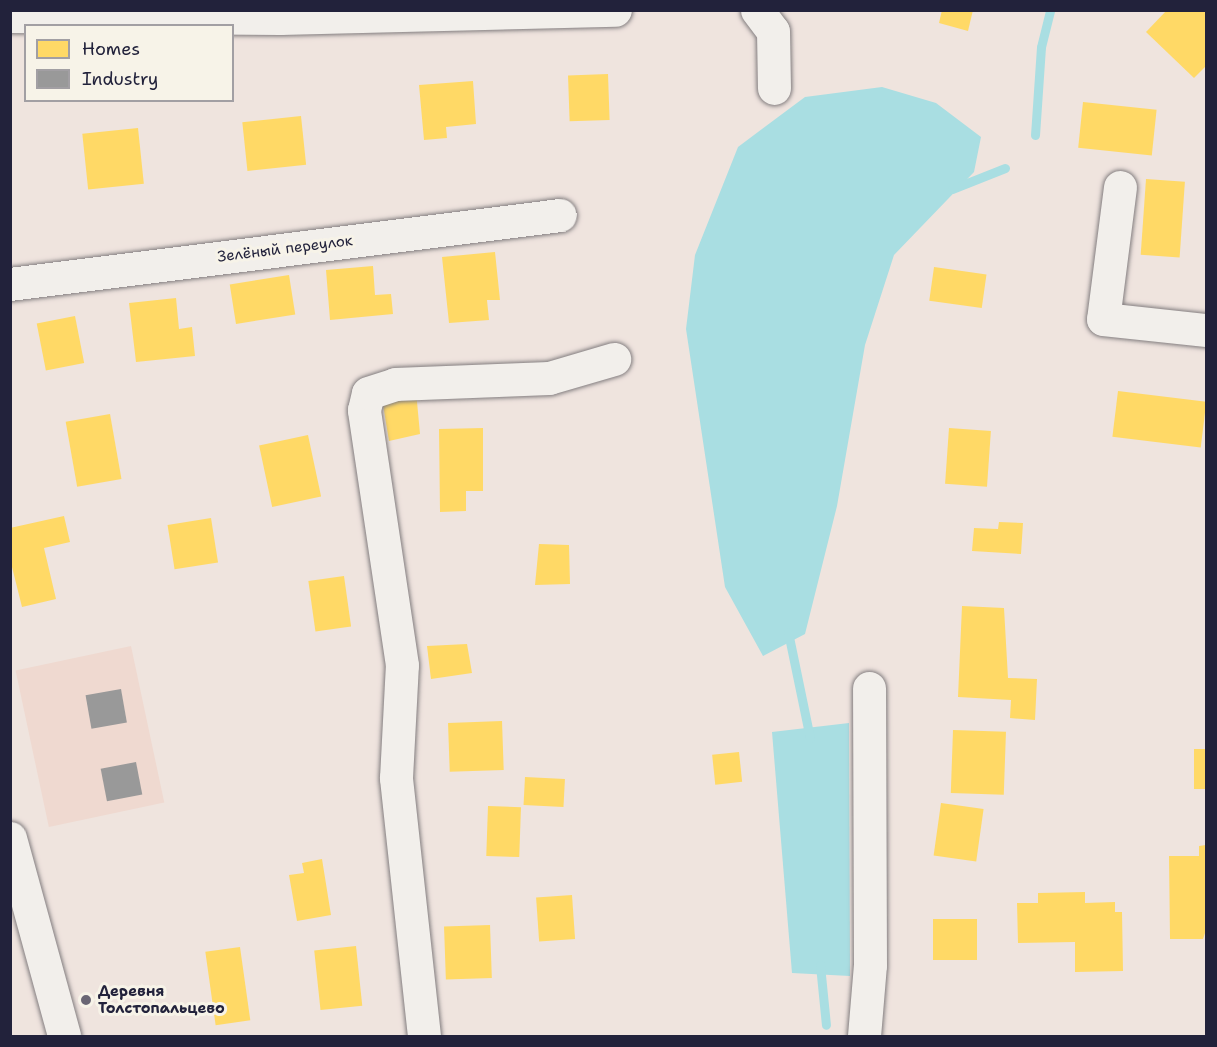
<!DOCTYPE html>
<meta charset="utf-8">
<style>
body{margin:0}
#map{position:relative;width:1217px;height:1047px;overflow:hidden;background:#efe4de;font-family:"Shantell Sans",sans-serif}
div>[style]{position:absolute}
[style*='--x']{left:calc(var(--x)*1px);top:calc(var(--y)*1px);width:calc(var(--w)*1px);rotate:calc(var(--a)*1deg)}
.built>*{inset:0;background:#efd9d0;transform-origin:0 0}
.water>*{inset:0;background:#a9dee2}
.homes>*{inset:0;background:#ffd966;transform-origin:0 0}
.industry>*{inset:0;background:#999;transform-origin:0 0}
.stream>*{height:9px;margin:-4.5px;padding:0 4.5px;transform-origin:4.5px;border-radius:4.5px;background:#a9dee2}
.roads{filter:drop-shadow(0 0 2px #837e80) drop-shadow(0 0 2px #837e80)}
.street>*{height:33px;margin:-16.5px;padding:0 16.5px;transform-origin:16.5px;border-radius:16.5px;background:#f2efeb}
.secondary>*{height:33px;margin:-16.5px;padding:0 16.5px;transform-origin:16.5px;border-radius:16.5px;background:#f2efeb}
.dots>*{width:16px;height:16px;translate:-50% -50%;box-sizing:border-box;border:3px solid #f7f3e8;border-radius:50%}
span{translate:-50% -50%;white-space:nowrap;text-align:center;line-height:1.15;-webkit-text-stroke:6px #f7f3e8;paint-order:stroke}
.street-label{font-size:15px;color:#22223b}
.poi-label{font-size:15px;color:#22223b;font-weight:700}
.left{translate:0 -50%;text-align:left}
.frame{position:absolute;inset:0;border:12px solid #22223b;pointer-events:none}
.legend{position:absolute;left:24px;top:24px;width:210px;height:78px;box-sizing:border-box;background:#f7f3e8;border:2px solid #a29fa3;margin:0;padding:8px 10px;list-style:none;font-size:18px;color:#22223b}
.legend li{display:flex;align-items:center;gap:12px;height:30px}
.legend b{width:30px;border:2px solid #a29fa3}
</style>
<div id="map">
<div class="built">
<i style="left:131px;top:646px;width:160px;height:118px;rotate:78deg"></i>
</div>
<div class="water">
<i style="clip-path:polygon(882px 87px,936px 103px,981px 137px,974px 172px,894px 255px,865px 345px,837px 506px,805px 634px,763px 656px,725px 587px,686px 329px,695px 255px,738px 147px,805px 97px)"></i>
<i style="clip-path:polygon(849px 723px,850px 976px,792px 973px,772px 732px)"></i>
</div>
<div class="homes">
<i style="clip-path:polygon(942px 10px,973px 10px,968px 31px,939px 23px)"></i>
<i style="clip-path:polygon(1167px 10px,1206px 10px,1206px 66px,1194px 78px,1146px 32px)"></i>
<i style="left:608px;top:74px;width:46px;height:40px;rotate:88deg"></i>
<i style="clip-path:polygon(473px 81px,476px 124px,446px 127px,447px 138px,424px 140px,419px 85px)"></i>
<i style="left:1083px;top:102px;width:74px;height:46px;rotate:6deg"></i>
<i style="left:301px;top:116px;width:49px;height:59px;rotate:84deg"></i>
<i style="left:138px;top:128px;width:56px;height:56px;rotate:84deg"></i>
<i style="left:1146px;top:179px;width:39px;height:76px;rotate:4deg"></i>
<i style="clip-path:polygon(495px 252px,500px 300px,487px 300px,489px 320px,449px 323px,442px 257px)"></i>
<i style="clip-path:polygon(373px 266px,375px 295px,391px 294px,393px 314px,330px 320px,326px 270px)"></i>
<i style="left:934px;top:267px;width:53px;height:34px;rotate:8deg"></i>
<i style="left:289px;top:275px;width:40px;height:60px;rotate:81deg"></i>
<i style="clip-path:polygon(176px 298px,179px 329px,192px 327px,195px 356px,136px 362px,129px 303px)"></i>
<i style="left:75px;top:316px;width:48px;height:39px;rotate:79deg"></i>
<i style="clip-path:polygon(416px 391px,420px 434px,389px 441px,381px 393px)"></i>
<i style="left:1118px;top:391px;width:89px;height:46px;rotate:7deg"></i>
<i style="left:110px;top:414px;width:66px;height:45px;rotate:80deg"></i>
<i style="clip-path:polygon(483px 428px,483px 491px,466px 491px,466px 511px,440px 512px,439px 429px)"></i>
<i style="left:949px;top:428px;width:42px;height:56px;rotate:4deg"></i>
<i style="left:308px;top:435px;width:63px;height:50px;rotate:78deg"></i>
<i style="clip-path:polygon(64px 516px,70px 542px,44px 548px,56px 599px,22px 607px,10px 559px,10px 528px)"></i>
<i style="left:211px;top:518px;width:45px;height:44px;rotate:81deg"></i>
<i style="clip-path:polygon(999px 522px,1023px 523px,1021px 554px,972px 551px,974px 528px,998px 529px)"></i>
<i style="clip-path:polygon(539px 544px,569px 545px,570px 584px,535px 585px)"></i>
<i style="left:344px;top:576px;width:51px;height:36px;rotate:82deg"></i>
<i style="clip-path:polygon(962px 606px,1004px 608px,1008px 678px,1037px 679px,1035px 720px,1010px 718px,1011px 700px,958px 697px)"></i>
<i style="clip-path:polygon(467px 644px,472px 673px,431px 679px,427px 646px)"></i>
<i style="left:502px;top:721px;width:49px;height:54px;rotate:88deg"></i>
<i style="left:953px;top:730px;width:53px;height:63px;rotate:2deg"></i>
<i style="left:1194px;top:749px;width:12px;height:40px"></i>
<i style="left:739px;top:752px;width:30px;height:27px;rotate:84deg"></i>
<i style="left:525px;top:777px;width:40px;height:28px;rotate:3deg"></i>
<i style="left:941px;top:803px;width:43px;height:53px;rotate:8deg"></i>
<i style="left:488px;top:806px;width:33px;height:50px;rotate:2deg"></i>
<i style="clip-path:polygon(1206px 845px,1206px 930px,1203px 939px,1170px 939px,1169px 856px,1199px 856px,1199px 846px)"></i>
<i style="clip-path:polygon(322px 859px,331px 915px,297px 921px,289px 875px,304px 873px,302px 863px)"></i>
<i style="clip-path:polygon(1085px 892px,1085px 903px,1115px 902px,1115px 912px,1122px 912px,1123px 971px,1075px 972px,1075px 942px,1018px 943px,1017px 903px,1038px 903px,1038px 893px)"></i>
<i style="left:572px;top:895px;width:44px;height:36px;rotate:86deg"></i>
<i style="left:933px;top:919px;width:44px;height:41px"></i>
<i style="left:490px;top:925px;width:53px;height:46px;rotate:88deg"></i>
<i style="left:356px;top:946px;width:60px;height:42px;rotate:84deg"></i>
<i style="left:240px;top:947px;width:74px;height:35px;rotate:82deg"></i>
</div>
<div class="industry">
<i style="left:121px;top:689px;width:34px;height:36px;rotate:80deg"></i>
<i style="left:136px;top:762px;width:33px;height:36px;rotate:79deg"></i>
</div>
<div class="stream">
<i style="--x:1035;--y:135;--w:88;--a:-86.1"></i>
<i style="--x:1041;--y:47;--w:38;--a:-76"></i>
<i style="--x:952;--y:189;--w:57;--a:-21.6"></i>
<i style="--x:788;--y:632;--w:108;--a:78.3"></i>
<i style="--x:820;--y:965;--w:60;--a:84.3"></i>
</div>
<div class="roads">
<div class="street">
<i style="--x:757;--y:10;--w:26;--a:53"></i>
<i style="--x:773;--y:31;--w:57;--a:89"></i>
<i style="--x:10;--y:16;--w:270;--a:0.4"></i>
<i style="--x:280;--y:18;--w:335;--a:-1.4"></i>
<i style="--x:1120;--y:187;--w:133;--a:97.3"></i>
<i style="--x:1103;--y:319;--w:104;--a:6.1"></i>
<i style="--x:10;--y:284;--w:554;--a:-7.15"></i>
<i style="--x:424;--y:1036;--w:260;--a:-96.2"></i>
<i style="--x:396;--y:778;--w:113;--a:-87"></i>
<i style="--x:402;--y:665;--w:258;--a:-98.5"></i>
<i style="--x:364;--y:410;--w:17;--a:-77"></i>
<i style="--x:368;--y:393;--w:28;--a:-18"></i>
<i style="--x:395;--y:384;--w:154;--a:-2.2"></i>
<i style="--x:549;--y:378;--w:68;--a:-16.3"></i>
<i style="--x:864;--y:1036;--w:71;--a:-85.2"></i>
<i style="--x:870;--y:965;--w:277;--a:-90.2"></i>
</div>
<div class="secondary">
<i style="--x:10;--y:838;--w:205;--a:74.7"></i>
</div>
</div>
<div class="dots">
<i style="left:86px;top:1000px;background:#6a6674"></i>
</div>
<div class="street-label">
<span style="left:285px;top:249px;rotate:-7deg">Зелёный переулок</span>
</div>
<div class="poi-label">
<span class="left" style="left:98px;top:1000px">Деревня<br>Толстопальцево</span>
</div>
<div class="frame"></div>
<ul class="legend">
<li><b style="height:16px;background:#ffd966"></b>Homes</li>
<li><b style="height:16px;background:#999"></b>Industry</li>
</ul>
</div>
